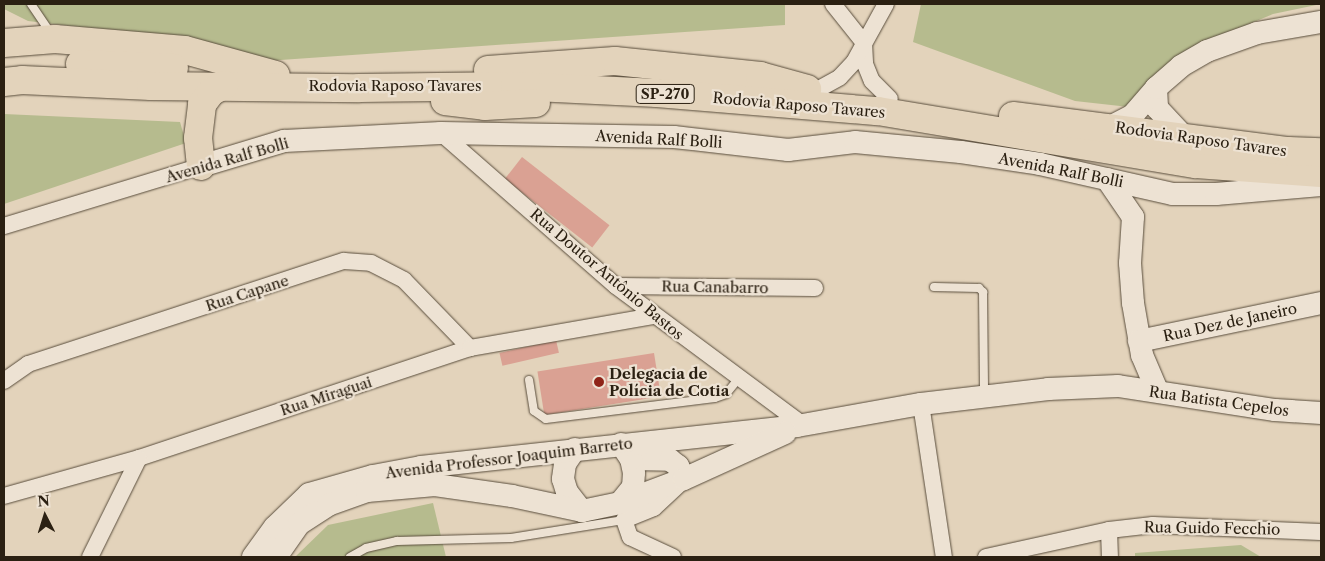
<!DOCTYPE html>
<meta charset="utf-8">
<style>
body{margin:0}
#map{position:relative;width:1325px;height:561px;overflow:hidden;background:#e3d3bb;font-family:"Libre Caslon Text",serif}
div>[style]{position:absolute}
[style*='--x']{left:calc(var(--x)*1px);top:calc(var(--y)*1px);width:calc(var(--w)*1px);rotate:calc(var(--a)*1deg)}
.green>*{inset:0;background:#b6bb8e}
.building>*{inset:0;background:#daa193;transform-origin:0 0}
.roads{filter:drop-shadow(0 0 1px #594d3c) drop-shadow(0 0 1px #594d3c)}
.service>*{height:8px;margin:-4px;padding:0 4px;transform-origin:4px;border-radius:4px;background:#ede2d3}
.minor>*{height:16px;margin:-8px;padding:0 8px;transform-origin:8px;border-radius:8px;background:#ede2d3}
.secondary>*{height:22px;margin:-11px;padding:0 11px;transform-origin:11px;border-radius:11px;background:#ede2d3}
.motorway>*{height:28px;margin:-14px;padding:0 14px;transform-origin:14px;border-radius:14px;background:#e3d3bb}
.dots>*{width:14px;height:14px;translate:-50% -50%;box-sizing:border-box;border:2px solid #ede2d3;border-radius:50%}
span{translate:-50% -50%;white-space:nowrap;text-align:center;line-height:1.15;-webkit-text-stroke:4.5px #ede2d3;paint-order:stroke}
.shield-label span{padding:1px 4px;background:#ede2d3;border:1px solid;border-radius:4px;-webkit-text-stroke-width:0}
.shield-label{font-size:14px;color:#2b2012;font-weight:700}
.street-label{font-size:15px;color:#2b2012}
.poi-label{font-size:15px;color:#2b2012;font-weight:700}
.left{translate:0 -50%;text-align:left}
.frame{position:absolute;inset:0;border:5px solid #2b2012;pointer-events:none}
.north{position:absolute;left:20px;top:491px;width:50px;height:50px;-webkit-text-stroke:4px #ede2d3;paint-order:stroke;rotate:355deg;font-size:14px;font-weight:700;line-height:20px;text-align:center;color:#2b2012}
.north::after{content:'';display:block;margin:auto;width:18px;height:22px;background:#2b2012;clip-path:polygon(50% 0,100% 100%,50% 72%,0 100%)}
</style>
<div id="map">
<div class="green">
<i style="clip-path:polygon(4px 4px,785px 4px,785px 25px,266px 61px,96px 29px,28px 21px,4px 9px)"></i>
<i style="clip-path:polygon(921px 4px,1321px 4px,1273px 14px,1230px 32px,1129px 107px,1075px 101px,913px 42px)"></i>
<i style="clip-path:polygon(4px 114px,180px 122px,186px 143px,4px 204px)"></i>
<i style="clip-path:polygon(433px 503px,446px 557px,295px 557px,328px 525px)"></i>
<i style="clip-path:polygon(1241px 545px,1261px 557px,1135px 557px,1135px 553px)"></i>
</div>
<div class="building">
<i style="left:522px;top:157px;width:111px;height:28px;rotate:38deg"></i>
<i style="left:556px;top:340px;width:13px;height:58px;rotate:77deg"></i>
<i style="left:654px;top:353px;width:44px;height:118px;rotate:81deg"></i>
</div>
<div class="roads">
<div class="service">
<i style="--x:31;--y:4;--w:36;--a:56"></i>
<i style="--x:934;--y:287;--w:45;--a:1.3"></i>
<i style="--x:979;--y:288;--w:6;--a:45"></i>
<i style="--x:983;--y:292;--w:103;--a:89.4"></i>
<i style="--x:529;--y:380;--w:31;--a:81"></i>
<i style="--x:534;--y:411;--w:14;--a:34"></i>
<i style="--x:546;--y:419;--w:170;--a:-7.1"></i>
<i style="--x:715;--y:398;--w:12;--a:-20"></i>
<i style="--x:726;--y:394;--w:21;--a:-51"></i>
<i style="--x:350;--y:557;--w:18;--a:-29"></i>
<i style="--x:366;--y:548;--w:32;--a:-13"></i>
<i style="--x:397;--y:541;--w:114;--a:-1.5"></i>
<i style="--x:511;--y:538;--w:114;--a:-9.1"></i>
</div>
<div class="minor">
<i style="--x:833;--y:4;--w:50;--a:51.5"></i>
<i style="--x:864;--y:43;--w:21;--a:87"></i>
<i style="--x:865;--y:64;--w:18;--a:68"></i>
<i style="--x:872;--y:81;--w:25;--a:45"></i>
<i style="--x:817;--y:90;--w:26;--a:-29"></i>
<i style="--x:840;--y:77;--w:21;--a:-47"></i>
<i style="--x:854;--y:62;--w:66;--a:-61.1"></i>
<i style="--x:441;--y:133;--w:232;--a:41.2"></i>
<i style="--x:616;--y:286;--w:233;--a:36.6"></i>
<i style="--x:4;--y:226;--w:206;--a:-16.9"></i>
<i style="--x:616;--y:286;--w:199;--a:0.6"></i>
<i style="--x:4;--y:381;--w:29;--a:-35"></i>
<i style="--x:28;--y:364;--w:332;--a:-18.1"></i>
<i style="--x:344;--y:261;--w:27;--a:4"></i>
<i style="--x:371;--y:263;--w:37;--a:27"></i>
<i style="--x:404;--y:280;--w:95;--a:45.9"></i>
<i style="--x:921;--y:404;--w:155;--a:81.5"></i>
<i style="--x:4;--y:496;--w:140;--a:-15.7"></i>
<i style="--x:139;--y:458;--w:349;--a:-18.4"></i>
<i style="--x:470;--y:348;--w:186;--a:-9.9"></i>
<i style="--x:1109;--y:530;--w:27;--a:88"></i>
<i style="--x:90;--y:557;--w:110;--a:-63.7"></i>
<i style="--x:673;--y:557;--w:47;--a:-155.1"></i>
<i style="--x:630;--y:537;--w:18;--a:-109"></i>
<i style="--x:624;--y:520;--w:32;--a:-22"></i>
<i style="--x:654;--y:508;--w:37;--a:-43"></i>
<i style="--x:986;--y:557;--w:126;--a:-12.4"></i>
<i style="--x:1109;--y:530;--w:44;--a:-6.5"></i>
<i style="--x:1153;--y:525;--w:168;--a:2.4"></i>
</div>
<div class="secondary">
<i style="--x:1156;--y:88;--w:20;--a:87"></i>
<i style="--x:1157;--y:108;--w:38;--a:47"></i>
<i style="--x:1110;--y:127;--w:25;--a:-27"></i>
<i style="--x:1132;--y:116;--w:37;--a:-49"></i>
<i style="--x:1156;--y:88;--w:33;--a:-41"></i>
<i style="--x:1181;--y:66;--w:30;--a:-30"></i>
<i style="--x:1207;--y:51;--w:53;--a:-19.8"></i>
<i style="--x:1257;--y:33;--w:65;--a:-9.8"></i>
<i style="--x:201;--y:166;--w:87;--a:-16.8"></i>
<i style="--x:284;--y:141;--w:157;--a:-2.9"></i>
<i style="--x:441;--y:133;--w:233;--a:1"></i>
<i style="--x:674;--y:137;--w:115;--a:6.5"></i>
<i style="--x:788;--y:150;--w:67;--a:-6.8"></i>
<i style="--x:855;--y:142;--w:106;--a:5.4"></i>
<i style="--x:961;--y:152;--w:80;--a:8.6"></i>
<i style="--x:1040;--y:164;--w:136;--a:12.7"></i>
<i style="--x:1173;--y:194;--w:43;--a:0"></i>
<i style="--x:1216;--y:194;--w:105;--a:-4.9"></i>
<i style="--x:1107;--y:179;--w:46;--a:55.6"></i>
<i style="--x:1133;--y:217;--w:46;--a:93.7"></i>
<i style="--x:1130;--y:263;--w:40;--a:85.7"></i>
<i style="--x:1133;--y:303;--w:53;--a:80.2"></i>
<i style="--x:1142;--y:355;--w:39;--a:67"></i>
<i style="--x:1139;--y:341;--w:186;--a:-11.8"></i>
<i style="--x:575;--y:449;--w:18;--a:124"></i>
<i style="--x:565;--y:464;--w:15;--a:98"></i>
<i style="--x:563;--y:479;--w:14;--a:73"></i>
<i style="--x:567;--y:492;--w:24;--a:52"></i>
<i style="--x:631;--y:459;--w:39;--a:1"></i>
<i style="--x:670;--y:460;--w:10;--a:37"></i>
<i style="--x:678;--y:466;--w:14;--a:65"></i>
<i style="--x:620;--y:503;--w:21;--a:-51"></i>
<i style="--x:633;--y:487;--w:14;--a:-86"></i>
<i style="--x:634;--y:473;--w:14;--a:-102"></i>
<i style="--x:631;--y:459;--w:18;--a:-124"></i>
<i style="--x:253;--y:557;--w:37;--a:-54"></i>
<i style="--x:275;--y:527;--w:47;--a:-44.1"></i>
<i style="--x:309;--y:494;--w:66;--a:-15.7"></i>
<i style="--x:373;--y:476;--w:49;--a:-10.6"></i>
<i style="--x:421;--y:467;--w:378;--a:-6.2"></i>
<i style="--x:797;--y:426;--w:126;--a:-10.1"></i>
<i style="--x:921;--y:404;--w:128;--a:-6.7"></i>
<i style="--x:1048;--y:389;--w:70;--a:-2.5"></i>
<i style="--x:1118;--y:386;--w:159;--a:8.7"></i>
<i style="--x:1275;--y:410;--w:46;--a:3.7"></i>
<i style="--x:276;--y:557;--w:40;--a:-55.1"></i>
<i style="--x:299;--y:524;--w:35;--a:-33"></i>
<i style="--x:328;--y:505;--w:41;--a:-19.7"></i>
<i style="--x:367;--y:491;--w:68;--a:-5"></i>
<i style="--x:435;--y:485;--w:78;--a:8.1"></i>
<i style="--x:512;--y:496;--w:72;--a:12.1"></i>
<i style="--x:582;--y:511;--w:39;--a:-12"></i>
<i style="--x:620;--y:503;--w:68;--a:-20.6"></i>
<i style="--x:684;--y:479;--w:111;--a:-24.5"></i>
</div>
<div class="motorway">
<i style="--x:4;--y:43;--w:51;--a:-4.5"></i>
<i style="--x:55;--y:39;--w:130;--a:4.8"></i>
<i style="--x:185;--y:50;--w:94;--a:15.4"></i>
<i style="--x:80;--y:64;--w:94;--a:2.4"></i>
<i style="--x:488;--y:70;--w:127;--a:-4.1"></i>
<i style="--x:615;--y:61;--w:146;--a:5.9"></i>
<i style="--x:760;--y:76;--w:49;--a:15.5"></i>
<i style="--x:4;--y:82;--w:18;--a:-6"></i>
<i style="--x:22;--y:80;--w:129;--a:2.7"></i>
<i style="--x:151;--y:86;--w:208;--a:0.6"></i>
<i style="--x:359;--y:88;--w:156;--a:-0.7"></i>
<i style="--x:515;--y:86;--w:142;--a:2.8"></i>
<i style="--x:657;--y:93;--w:222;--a:4.7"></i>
<i style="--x:878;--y:111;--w:322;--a:9.5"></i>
<i style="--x:1196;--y:164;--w:125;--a:4.1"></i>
<i style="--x:445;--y:101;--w:40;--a:7.1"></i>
<i style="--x:485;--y:106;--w:51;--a:-3.4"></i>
<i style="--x:1013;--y:116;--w:277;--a:7.3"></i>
<i style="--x:1288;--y:151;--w:33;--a:2"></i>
<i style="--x:201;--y:166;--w:28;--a:-96"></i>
<i style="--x:198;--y:138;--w:34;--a:-83"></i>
<i style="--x:202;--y:104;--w:15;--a:-53"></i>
<i style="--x:211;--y:92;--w:15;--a:-28"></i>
</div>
</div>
<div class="dots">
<i style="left:599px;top:382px;background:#8f2418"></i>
</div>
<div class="shield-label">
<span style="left:665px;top:94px">SP-270</span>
</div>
<div class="street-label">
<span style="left:395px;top:86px">Rodovia Raposo Tavares</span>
<span style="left:799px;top:105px;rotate:5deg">Rodovia Raposo Tavares</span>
<span style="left:659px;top:139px;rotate:3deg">Avenida Ralf Bolli</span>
<span style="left:1201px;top:139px;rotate:8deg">Rodovia Raposo Tavares</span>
<span style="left:227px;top:160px;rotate:-16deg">Avenida Ralf Bolli</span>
<span style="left:1061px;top:170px;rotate:11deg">Avenida Ralf Bolli</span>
<span style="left:607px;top:274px;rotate:40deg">Rua Doutor Antônio Bastos</span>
<span style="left:715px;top:287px;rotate:1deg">Rua Canabarro</span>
<span style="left:247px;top:293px;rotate:-18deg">Rua Capane</span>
<span style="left:1230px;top:322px;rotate:-12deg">Rua Dez de Janeiro</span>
<span style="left:326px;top:396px;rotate:-18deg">Rua Miraguai</span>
<span style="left:1219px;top:401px;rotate:8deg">Rua Batista Cepelos</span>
<span style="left:509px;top:458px;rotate:-7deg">Avenida Professor Joaquim Barreto</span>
<span style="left:1212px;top:528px;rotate:1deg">Rua Guido Fecchio</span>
</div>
<div class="poi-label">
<span class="left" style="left:609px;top:382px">Delegacia de<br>Polícia de Cotia</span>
</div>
<div class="frame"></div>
<div class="north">N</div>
</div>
